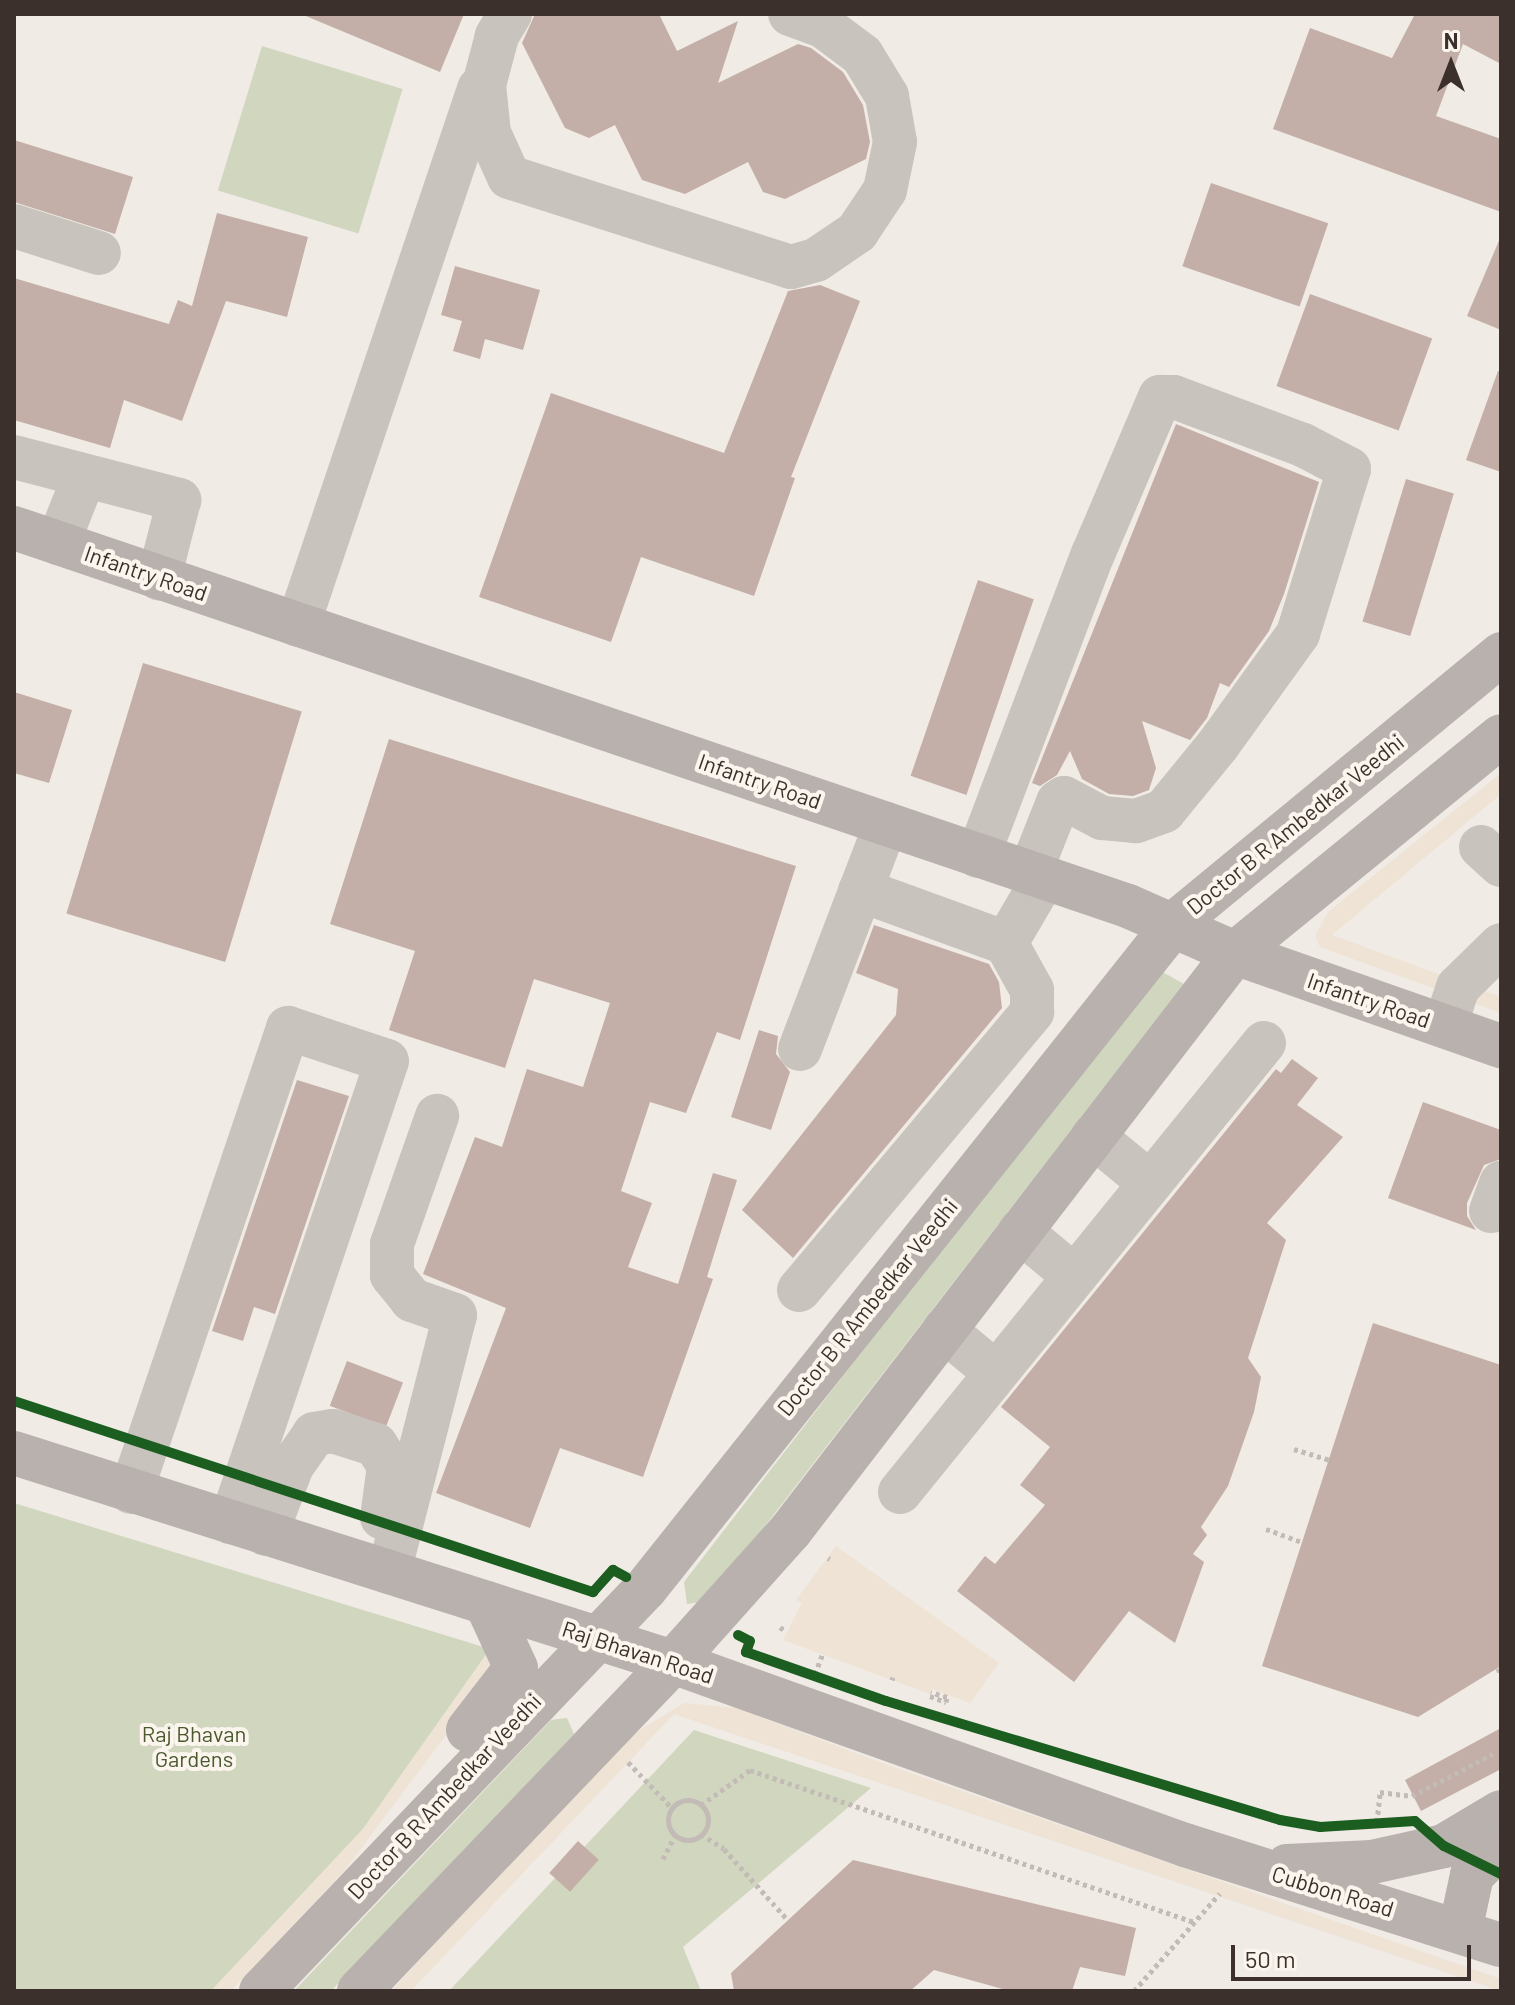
<!DOCTYPE html>
<style>
body{margin:0}
#map{position:relative;width:1515px;height:2005px;overflow:hidden;background:#f0ebe5;font-family:Barlow,sans-serif}
div>[style]{position:absolute}
[style*='--x']{left:calc(var(--x)*1px);top:calc(var(--y)*1px);width:calc(var(--w)*1px);rotate:calc(var(--a)*1deg)}
.green>*{inset:0;background:#d1d6bf;transform-origin:0 0}
.plaza>*{inset:0;background:#eee3d5}
.building>*{inset:0;background:#c3afa7;transform-origin:0 0}
.path>*{height:5px;margin-top:-2.5px;transform-origin:0;background:repeating-linear-gradient(90deg,#c2bbb6 0 4px,transparent 0 8px)}
.path>.ring{margin:-2.5px;padding:0;box-sizing:content-box;background:none;border:5px solid #c2bbb6;border-radius:50%}
.minor>*{height:44px;margin:-22px;padding:0 22px;transform-origin:22px;border-radius:22px;background:#c9c3be}
.major>*{height:44px;margin:-22px;padding:0 22px;transform-origin:22px;border-radius:22px;background:#b8b1ad}
.cycleway>*{height:10px;margin:-5px;padding:0 5px;transform-origin:5px;border-radius:5px;background:#1b5e20}
span{translate:-50% -50%;white-space:nowrap;text-align:center;line-height:1.15;-webkit-text-stroke:8px #fbf5ee;paint-order:stroke}
.street-label{font-size:22px;color:#3b302b}
.park-label{font-size:22px;color:#4a5a2e}
.frame{position:absolute;inset:0;border:16px solid #3b302b;pointer-events:none}
.north{position:absolute;left:1411px;top:24px;width:80px;height:80px;-webkit-text-stroke:6px #fbf5ee;paint-order:stroke;rotate:0deg;font-size:22px;font-weight:700;line-height:32px;text-align:center;color:#3b302b}
.north::after{content:'';display:block;margin:auto;width:28px;height:36px;background:#3b302b;clip-path:polygon(50% 0,100% 100%,50% 72%,0 100%)}
.scale{position:absolute;left:1231px;top:1945px;width:240px;height:36px;box-sizing:border-box;border:4px solid #3b302b;border-top:0;padding-left:10px;font-size:24px;line-height:28px;white-space:nowrap;color:#3b302b;-webkit-text-stroke:6px #fbf5ee;paint-order:stroke}
</style>
<div id="map">
<div class="green">
<i style="left:262px;top:46px;width:147px;height:151px;rotate:17deg"></i>
<i style="clip-path:polygon(1157px 969px,1184px 984px,707px 1601px,687px 1604px,684px 1582px)"></i>
<i style="clip-path:polygon(14px 1503px,490px 1649px,363px 1829px,211px 1991px,14px 1991px)"></i>
<i style="clip-path:polygon(567px 1718px,574px 1734px,331px 1991px,294px 1991px,551px 1720px)"></i>
<i style="clip-path:polygon(694px 1730px,871px 1788px,683px 1947px,701px 1991px,449px 1991px)"></i>
</div>
<div class="plaza">
<i style="clip-path:polygon(1501px 773px,1501px 794px,1332px 935px,1501px 997px,1501px 1013px,1320px 947px,1315px 936px,1328px 912px)"></i>
<i style="clip-path:polygon(836px 1546px,999px 1663px,970px 1703px,932px 1689px,930px 1694px,783px 1640px,802px 1603px,796px 1600px)"></i>
<i style="clip-path:polygon(490px 1649px,496px 1659px,456px 1722px,344px 1871px,231px 1991px,211px 1991px,363px 1829px)"></i>
<i style="clip-path:polygon(684px 1703px,736px 1708px,882px 1763px,1501px 1979px,1501px 1991px,674px 1714px,411px 1991px,391px 1991px,627px 1738px)"></i>
</div>
<div class="building">
<i style="clip-path:polygon(301px 14px,464px 14px,440px 72px)"></i>
<i style="clip-path:polygon(535px 14px,659px 14px,677px 51px,738px 21px,718px 83px,798px 44px,811px 48px,843px 72px,863px 105px,870px 142px,866px 159px,785px 199px,763px 192px,748px 162px,685px 194px,642px 180px,615px 125px,589px 138px,565px 128px,522px 43px)"></i>
<i style="clip-path:polygon(1415px 14px,1501px 14px,1501px 64px,1463px 44px,1436px 116px,1501px 139px,1501px 212px,1273px 129px,1310px 28px,1392px 58px)"></i>
<i style="clip-path:polygon(14px 140px,133px 177px,115px 234px,14px 202px)"></i>
<i style="left:1211px;top:183px;width:124px;height:88px;rotate:19deg"></i>
<i style="clip-path:polygon(217px 213px,308px 237px,287px 317px,226px 301px,182px 421px,124px 400px,110px 448px,14px 420px,14px 278px,169px 324px,178px 300px,192px 306px)"></i>
<i style="clip-path:polygon(1501px 236px,1501px 330px,1467px 316px)"></i>
<i style="clip-path:polygon(455px 266px,540px 290px,523px 350px,485px 339px,480px 359px,453px 351px,462px 321px,441px 315px)"></i>
<i style="clip-path:polygon(820px 285px,860px 301px,791px 477px,795px 478px,754px 596px,641px 557px,611px 642px,479px 597px,551px 393px,724px 453px,788px 291px)"></i>
<i style="left:1310px;top:294px;width:130px;height:98px;rotate:20deg"></i>
<i style="clip-path:polygon(1498px 371px,1501px 372px,1501px 472px,1466px 460px)"></i>
<i style="clip-path:polygon(1176px 424px,1319px 482px,1284px 594px,1269px 631px,1229px 687px,1220px 683px,1207px 718px,1190px 740px,1142px 721px,1156px 768px,1149px 790px,1133px 796px,1109px 794px,1082px 779px,1070px 751px,1057px 775px,1040px 786px,1032px 783px)"></i>
<i style="left:1406px;top:479px;width:50px;height:149px;rotate:17deg"></i>
<i style="left:978px;top:580px;width:59px;height:207px;rotate:19deg"></i>
<i style="left:143px;top:663px;width:166px;height:262px;rotate:17deg"></i>
<i style="clip-path:polygon(14px 692px,72px 710px,49px 783px,14px 773px)"></i>
<i style="clip-path:polygon(389px 739px,796px 866px,740px 1040px,717px 1032px,686px 1113px,650px 1102px,621px 1191px,652px 1203px,628px 1267px,678px 1284px,713px 1173px,737px 1180px,707px 1277px,713px 1279px,643px 1477px,560px 1448px,530px 1528px,436px 1493px,506px 1308px,423px 1274px,475px 1137px,502px 1147px,527px 1069px,583px 1087px,610px 1003px,534px 979px,505px 1068px,389px 1030px,415px 951px,330px 924px)"></i>
<i style="clip-path:polygon(874px 925px,989px 964px,999px 982px,1002px 1008px,793px 1258px,742px 1210px,896px 1015px,898px 989px,856px 973px)"></i>
<i style="clip-path:polygon(759px 1030px,778px 1036px,776px 1054px,790px 1072px,771px 1130px,731px 1117px)"></i>
<i style="clip-path:polygon(1292px 1059px,1318px 1078px,1297px 1105px,1343px 1137px,1267px 1223px,1286px 1240px,1248px 1358px,1261px 1377px,1254px 1412px,1228px 1486px,1201px 1527px,1207px 1535px,1193px 1554px,1204px 1562px,1175px 1643px,1129px 1611px,1074px 1682px,957px 1591px,985px 1556px,995px 1564px,1045px 1505px,1020px 1485px,1050px 1447px,1001px 1407px,1276px 1069px,1281px 1073px)"></i>
<i style="clip-path:polygon(297px 1080px,349px 1096px,275px 1314px,254px 1307px,243px 1341px,212px 1331px)"></i>
<i style="clip-path:polygon(1423px 1102px,1501px 1130px,1501px 1159px,1484px 1165px,1467px 1203px,1467px 1216px,1476px 1230px,1388px 1198px)"></i>
<i style="clip-path:polygon(1373px 1323px,1501px 1365px,1501px 1666px,1418px 1717px,1262px 1666px)"></i>
<i style="left:347px;top:1361px;width:60px;height:48px;rotate:21deg"></i>
<i style="clip-path:polygon(1501px 1728px,1501px 1769px,1421px 1811px,1405px 1780px)"></i>
<i style="left:578px;top:1841px;width:28px;height:43px;rotate:42deg"></i>
<i style="clip-path:polygon(853px 1860px,1136px 1928px,1125px 1976px,1080px 1967px,1072px 1991px,1010px 1991px,934px 1970px,910px 1991px,734px 1991px,731px 1973px)"></i>
</div>
<div class="path">
<i style="--x:1294;--y:1449;--w:38;--a:17"></i>
<i style="--x:1266;--y:1529;--w:38;--a:20"></i>
<i style="--x:828;--y:1558;--w:2;--a:27"></i>
<i style="--x:780;--y:1627;--w:5;--a:37"></i>
<i style="--x:1498;--y:1668;--w:8;--a:67"></i>
<i style="--x:815;--y:1674;--w:22;--a:-69"></i>
<i style="--x:892;--y:1680;--w:3;--a:-72"></i>
<i style="--x:930;--y:1696;--w:17;--a:21"></i>
<i style="--x:946;--y:1702;--w:5;--a:-79"></i>
<i style="--x:947;--y:1697;--w:17;--a:-163"></i>
<i style="--x:628;--y:1762;--w:64;--a:46.3"></i>
<i class="ring" style="left:668px;top:1800px;width:35px;height:35px"></i>
<i style="--x:701;--y:1805;--w:60;--a:-35.5"></i>
<i style="--x:750;--y:1770;--w:472;--a:18.9"></i>
<i style="--x:1377;--y:1822;--w:30;--a:-84"></i>
<i style="--x:1380;--y:1792;--w:32;--a:7"></i>
<i style="--x:1412;--y:1796;--w:91;--a:-27.4"></i>
<i style="--x:701;--y:1834;--w:27;--a:33"></i>
<i style="--x:724;--y:1849;--w:96;--a:48"></i>
<i style="--x:663;--y:1859;--w:27;--a:-63"></i>
<i style="--x:1134;--y:1991;--w:130;--a:-48.7"></i>
</div>
<div class="minor">
<i style="--x:510;--y:14;--w:26;--a:121"></i>
<i style="--x:497;--y:36;--w:51;--a:104.9"></i>
<i style="--x:484;--y:85;--w:48;--a:84.1"></i>
<i style="--x:489;--y:133;--w:48;--a:65.6"></i>
<i style="--x:509;--y:177;--w:296;--a:17.7"></i>
<i style="--x:791;--y:267;--w:26;--a:-16"></i>
<i style="--x:816;--y:260;--w:50;--a:-34.3"></i>
<i style="--x:857;--y:232;--w:50;--a:-56.3"></i>
<i style="--x:885;--y:190;--w:49;--a:-78.2"></i>
<i style="--x:895;--y:142;--w:47;--a:-99.9"></i>
<i style="--x:887;--y:96;--w:48;--a:-121.4"></i>
<i style="--x:862;--y:55;--w:49;--a:-143.4"></i>
<i style="--x:823;--y:26;--w:35;--a:-160"></i>
<i style="--x:14;--y:226;--w:89;--a:17.6"></i>
<i style="--x:14;--y:457;--w:171;--a:14.6"></i>
<i style="--x:179;--y:500;--w:81;--a:104.4"></i>
<i style="--x:58;--y:543;--w:71;--a:-68.5"></i>
<i style="--x:298;--y:625;--w:566;--a:-71.34"></i>
<i style="--x:1481;--y:847;--w:27;--a:42"></i>
<i style="--x:978;--y:856;--w:323;--a:-69.2"></i>
<i style="--x:1093;--y:554;--w:171;--a:-66.9"></i>
<i style="--x:1160;--y:397;--w:14;--a:0"></i>
<i style="--x:1174;--y:397;--w:138;--a:20.4"></i>
<i style="--x:1303;--y:445;--w:52;--a:27.6"></i>
<i style="--x:1349;--y:469;--w:173;--a:107.2"></i>
<i style="--x:1298;--y:634;--w:137;--a:125.8"></i>
<i style="--x:1218;--y:745;--w:85;--a:129.3"></i>
<i style="--x:1164;--y:811;--w:30;--a:160"></i>
<i style="--x:1136;--y:821;--w:34;--a:-175"></i>
<i style="--x:1102;--y:818;--w:43;--a:-152.2"></i>
<i style="--x:1064;--y:798;--w:7;--a:146"></i>
<i style="--x:1058;--y:802;--w:76;--a:111.5"></i>
<i style="--x:1006;--y:943;--w:75;--a:-59.7"></i>
<i style="--x:1445;--y:1026;--w:41;--a:-71.6"></i>
<i style="--x:1458;--y:987;--w:60;--a:-44.3"></i>
<i style="--x:800;--y:1049;--w:241;--a:-69.1"></i>
<i style="--x:1093;--y:1136;--w:74;--a:39.5"></i>
<i style="--x:1491;--y:1211;--w:30;--a:-70"></i>
<i style="--x:1020;--y:1231;--w:70;--a:39.8"></i>
<i style="--x:799;--y:1290;--w:363;--a:-50"></i>
<i style="--x:1032;--y:1012;--w:22;--a:-90"></i>
<i style="--x:1032;--y:990;--w:54;--a:-119"></i>
<i style="--x:1006;--y:943;--w:155;--a:-160"></i>
<i style="--x:944;--y:1330;--w:67;--a:39.6"></i>
<i style="--x:131;--y:1492;--w:490;--a:-71.3"></i>
<i style="--x:288;--y:1028;--w:104;--a:18.4"></i>
<i style="--x:387;--y:1061;--w:487;--a:108.7"></i>
<i style="--x:900;--y:1492;--w:578;--a:-50.97"></i>
<i style="--x:266;--y:1534;--w:73;--a:-69.1"></i>
<i style="--x:292;--y:1466;--w:39;--a:-55"></i>
<i style="--x:314;--y:1434;--w:19;--a:-9"></i>
<i style="--x:333;--y:1431;--w:45;--a:18"></i>
<i style="--x:376;--y:1445;--w:25;--a:58"></i>
<i style="--x:389;--y:1466;--w:52;--a:97.7"></i>
<i style="--x:389;--y:1572;--w:265;--a:-75.6"></i>
<i style="--x:455;--y:1315;--w:46;--a:-160.8"></i>
<i style="--x:412;--y:1300;--w:32;--a:-129"></i>
<i style="--x:392;--y:1275;--w:31;--a:-90"></i>
<i style="--x:392;--y:1244;--w:136;--a:-70.6"></i>
</div>
<div class="major">
<i style="--x:14;--y:528;--w:1176;--a:18.74"></i>
<i style="--x:1128;--y:906;--w:117;--a:23.7"></i>
<i style="--x:1235;--y:953;--w:282;--a:19.3"></i>
<i style="--x:14;--y:1453;--w:691;--a:17.6"></i>
<i style="--x:673;--y:1662;--w:544;--a:19.67"></i>
<i style="--x:1185;--y:1845;--w:331;--a:17.6"></i>
<i style="--x:468;--y:1730;--w:78;--a:-52.3"></i>
<i style="--x:516;--y:1668;--w:72;--a:-114.8"></i>
<i style="--x:1287;--y:1866;--w:85;--a:-2.7"></i>
<i style="--x:1372;--y:1862;--w:74;--a:-12.5"></i>
<i style="--x:1444;--y:1846;--w:66;--a:-30.8"></i>
<i style="--x:1460;--y:1931;--w:57;--a:-77.9"></i>
<i style="--x:1472;--y:1875;--w:40;--a:-44"></i>
<i style="--x:261;--y:1991;--w:557;--a:-46.31"></i>
<i style="--x:646;--y:1588;--w:850;--a:-51.5"></i>
<i style="--x:1175;--y:923;--w:423;--a:-39.5"></i>
<i style="--x:359;--y:1991;--w:455;--a:-46.3"></i>
<i style="--x:673;--y:1662;--w:177;--a:-48.2"></i>
<i style="--x:791;--y:1530;--w:728;--a:-52.42"></i>
<i style="--x:1235;--y:953;--w:343;--a:-39.2"></i>
</div>
<div class="cycleway">
<i style="--x:14;--y:1401;--w:610;--a:18.26"></i>
<i style="--x:593;--y:1592;--w:30;--a:-48"></i>
<i style="--x:613;--y:1570;--w:15;--a:28"></i>
<i style="--x:738;--y:1635;--w:13;--a:27"></i>
<i style="--x:750;--y:1641;--w:12;--a:110"></i>
<i style="--x:746;--y:1652;--w:148;--a:19.3"></i>
<i style="--x:886;--y:1701;--w:412;--a:16.8"></i>
<i style="--x:1280;--y:1820;--w:41;--a:9.9"></i>
<i style="--x:1320;--y:1827;--w:95;--a:-3.6"></i>
<i style="--x:1415;--y:1821;--w:38;--a:41"></i>
<i style="--x:1444;--y:1846;--w:64;--a:26.2"></i>
</div>
<div class="street-label">
<span style="left:146px;top:573px;rotate:19deg">Infantry Road</span>
<span style="left:760px;top:781px;rotate:19deg">Infantry Road</span>
<span style="left:1295px;top:824px;rotate:-39deg">Doctor B R Ambedkar Veedhi</span>
<span style="left:1369px;top:1000px;rotate:19deg">Infantry Road</span>
<span style="left:867px;top:1307px;rotate:-51deg">Doctor B R Ambedkar Veedhi</span>
<span style="left:638px;top:1652px;rotate:18deg">Raj Bhavan Road</span>
<span style="left:444px;top:1796px;rotate:-47deg">Doctor B R Ambedkar Veedhi</span>
<span style="left:1333px;top:1891px;rotate:17deg">Cubbon Road</span>
</div>
<div class="park-label">
<span style="left:194px;top:1746px">Raj Bhavan<br>Gardens</span>
</div>
<div class="frame"></div>
<div class="north">N</div>
<div class="scale">50 m</div>
</div>
